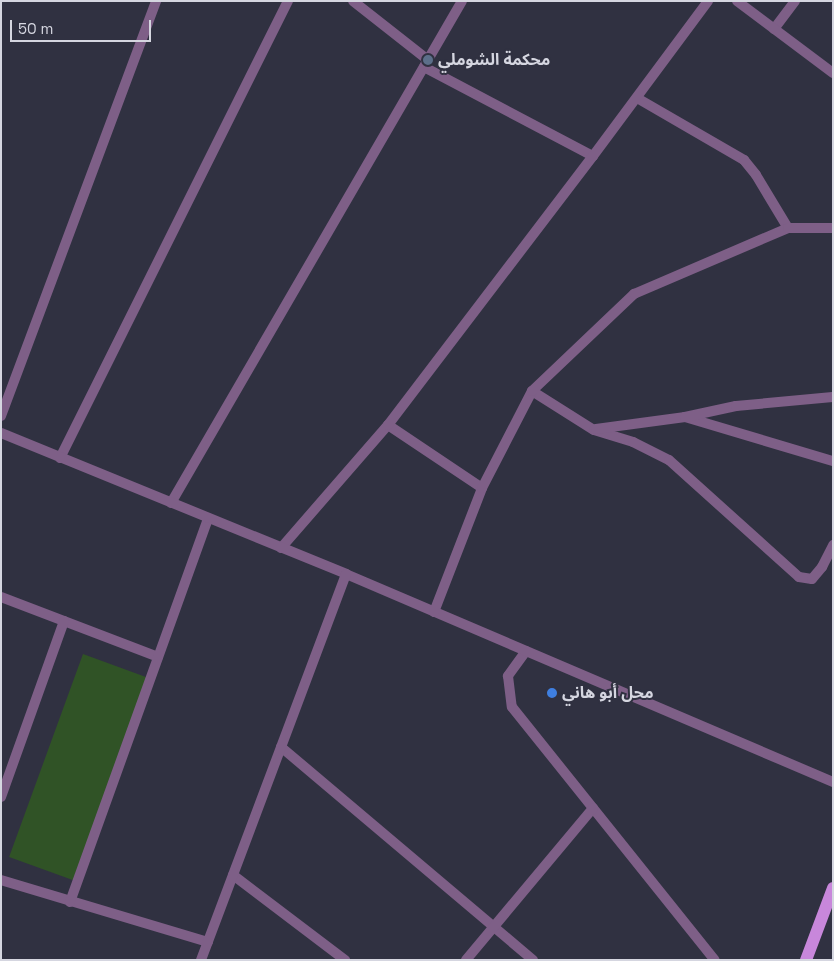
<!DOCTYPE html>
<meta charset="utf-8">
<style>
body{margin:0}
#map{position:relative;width:834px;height:961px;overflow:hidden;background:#303141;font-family:"Space Grotesk","Noto Sans Arabic",sans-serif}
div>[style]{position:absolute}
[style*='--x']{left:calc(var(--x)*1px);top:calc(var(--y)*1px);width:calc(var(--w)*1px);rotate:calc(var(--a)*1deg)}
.green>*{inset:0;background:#305326;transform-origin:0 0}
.service>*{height:10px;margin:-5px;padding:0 5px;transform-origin:5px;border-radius:5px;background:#7e5f87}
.minor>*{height:10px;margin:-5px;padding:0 5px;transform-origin:5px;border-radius:5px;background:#7e5f87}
.tertiary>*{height:10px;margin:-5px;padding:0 5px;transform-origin:5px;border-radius:5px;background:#7e5f87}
.primary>*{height:12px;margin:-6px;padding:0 6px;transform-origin:6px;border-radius:6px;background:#c887db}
.dots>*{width:14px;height:14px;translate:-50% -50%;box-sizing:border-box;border:2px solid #303141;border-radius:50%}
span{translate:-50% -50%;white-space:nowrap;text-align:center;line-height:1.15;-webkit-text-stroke:4px #303141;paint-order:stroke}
.poi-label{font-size:16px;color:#d5d6e0;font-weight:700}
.left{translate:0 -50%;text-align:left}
.frame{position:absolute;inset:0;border:2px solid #d5d6e0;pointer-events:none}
.scale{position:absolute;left:10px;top:20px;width:141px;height:22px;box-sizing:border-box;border:2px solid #d5d6e0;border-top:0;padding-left:6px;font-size:15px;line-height:18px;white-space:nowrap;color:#d5d6e0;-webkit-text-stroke:4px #303141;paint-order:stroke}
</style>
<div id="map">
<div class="green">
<i style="left:83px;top:654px;width:72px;height:216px;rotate:20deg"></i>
</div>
<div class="service">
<i style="--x:774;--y:29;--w:35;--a:-53"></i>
<i style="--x:685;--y:417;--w:154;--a:16.6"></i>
</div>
<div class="minor">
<i style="--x:353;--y:1;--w:95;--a:38.2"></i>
<i style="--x:737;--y:1;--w:120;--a:36.9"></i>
<i style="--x:424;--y:67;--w:191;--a:27.8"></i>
<i style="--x:637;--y:98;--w:124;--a:30.1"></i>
<i style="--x:744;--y:160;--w:19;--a:51"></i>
<i style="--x:756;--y:175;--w:62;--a:58.9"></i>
<i style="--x:532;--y:391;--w:73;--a:32.2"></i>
<i style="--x:594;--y:430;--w:41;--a:17.1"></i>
<i style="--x:633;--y:442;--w:40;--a:26.6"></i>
<i style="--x:669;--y:460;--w:175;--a:42"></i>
<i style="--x:799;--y:577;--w:13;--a:9"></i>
<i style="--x:812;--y:579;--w:16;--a:-50"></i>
<i style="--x:822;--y:567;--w:25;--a:-63"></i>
<i style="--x:388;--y:425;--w:113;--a:33.8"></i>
<i style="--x:596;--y:429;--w:90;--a:-7.7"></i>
<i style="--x:685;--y:417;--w:52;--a:-12.2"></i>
<i style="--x:736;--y:406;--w:97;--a:-5.3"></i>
<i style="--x:60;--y:458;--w:511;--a:-63.49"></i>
<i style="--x:171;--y:503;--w:580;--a:-59.9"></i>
<i style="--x:281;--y:548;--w:163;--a:-49"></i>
<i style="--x:388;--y:425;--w:338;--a:-52.7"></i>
<i style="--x:593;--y:156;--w:193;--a:-53.4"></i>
<i style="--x:1;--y:597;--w:168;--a:20.9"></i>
<i style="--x:526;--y:651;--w:31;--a:126"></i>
<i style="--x:508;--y:676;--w:31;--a:83"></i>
<i style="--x:512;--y:707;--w:324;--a:51.3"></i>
<i style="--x:281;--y:747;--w:330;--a:40.2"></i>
<i style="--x:1;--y:797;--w:187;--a:-70.3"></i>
<i style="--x:233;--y:875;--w:141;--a:37.2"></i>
<i style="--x:1;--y:880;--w:216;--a:16.7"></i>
<i style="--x:70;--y:902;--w:408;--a:-70.2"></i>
<i style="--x:466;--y:960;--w:198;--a:-50.1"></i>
</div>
<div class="tertiary">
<i style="--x:1;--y:416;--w:443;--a:-69.5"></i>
<i style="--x:1;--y:433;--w:373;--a:22.2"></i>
<i style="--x:346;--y:574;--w:530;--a:23.13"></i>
<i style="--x:434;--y:612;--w:133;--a:-68.8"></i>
<i style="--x:482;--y:488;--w:109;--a:-62.7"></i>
<i style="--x:532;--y:391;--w:141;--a:-43.6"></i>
<i style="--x:634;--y:294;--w:168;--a:-23.2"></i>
<i style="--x:788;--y:228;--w:45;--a:0"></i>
<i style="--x:201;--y:960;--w:412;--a:-69.4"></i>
</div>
<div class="primary">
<i style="--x:806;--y:960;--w:77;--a:-69.4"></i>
</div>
<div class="dots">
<i style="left:428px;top:60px;background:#5c6f8a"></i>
<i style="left:552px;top:693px;background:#3f7fe0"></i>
</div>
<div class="poi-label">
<span class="left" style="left:438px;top:60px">محكمة الشوملي</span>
<span class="left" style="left:562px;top:693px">محل أبو هاني</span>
</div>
<div class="frame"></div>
<div class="scale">50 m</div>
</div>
